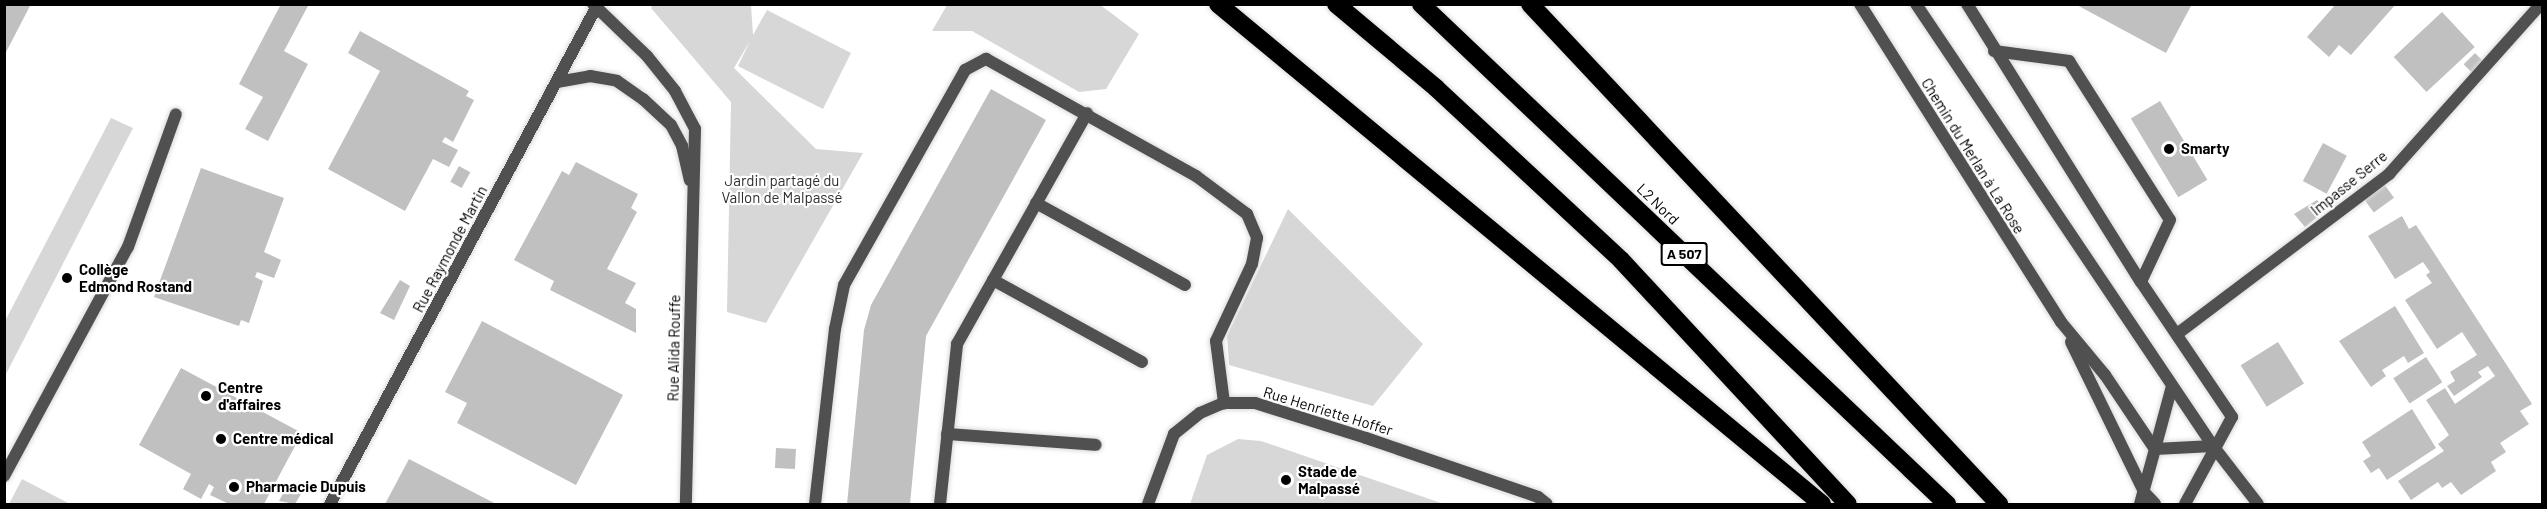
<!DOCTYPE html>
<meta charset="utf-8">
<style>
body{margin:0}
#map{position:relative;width:2547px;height:509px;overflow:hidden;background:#fff;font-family:Barlow,sans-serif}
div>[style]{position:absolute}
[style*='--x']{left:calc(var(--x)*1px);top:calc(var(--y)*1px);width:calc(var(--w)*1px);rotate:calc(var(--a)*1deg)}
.green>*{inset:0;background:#d7d7d7}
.building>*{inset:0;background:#c0c0c0;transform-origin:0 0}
.roads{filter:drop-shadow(0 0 2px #dbdbdb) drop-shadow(0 0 2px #dbdbdb)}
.service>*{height:12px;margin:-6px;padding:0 6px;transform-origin:6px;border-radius:6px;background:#505050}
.minor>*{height:12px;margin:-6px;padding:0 6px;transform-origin:6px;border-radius:6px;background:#505050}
.tertiary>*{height:12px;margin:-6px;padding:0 6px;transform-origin:6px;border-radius:6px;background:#505050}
.motorway>*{height:18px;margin:-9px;padding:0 9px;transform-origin:9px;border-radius:9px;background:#000}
.dots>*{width:16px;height:16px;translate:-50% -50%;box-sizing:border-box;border:3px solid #fff;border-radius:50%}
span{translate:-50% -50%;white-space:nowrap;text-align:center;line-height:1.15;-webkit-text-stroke:4.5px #fff;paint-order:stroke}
.shield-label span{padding:2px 4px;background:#fff;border:2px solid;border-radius:4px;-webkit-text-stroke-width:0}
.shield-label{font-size:14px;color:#000;font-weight:700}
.poi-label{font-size:15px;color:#000;font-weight:700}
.left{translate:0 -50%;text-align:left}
.street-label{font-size:15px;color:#000}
.park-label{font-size:15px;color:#2e2e2e}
.frame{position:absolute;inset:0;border:6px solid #000;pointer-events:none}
</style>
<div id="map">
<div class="green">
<i style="clip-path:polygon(653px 4px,751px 5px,753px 35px,767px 10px,851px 53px,823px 109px,738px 66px,750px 41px,734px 68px,816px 149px,863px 153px,766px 323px,727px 312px,731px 102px,651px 8px)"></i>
<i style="clip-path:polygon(1099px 4px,1139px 34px,1106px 89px,1079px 92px,972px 31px,932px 31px,947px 5px)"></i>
<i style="clip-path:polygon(111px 118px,133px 128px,5px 376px,5px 321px)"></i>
<i style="clip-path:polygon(1288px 209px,1423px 344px,1373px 406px,1229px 365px,1227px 336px)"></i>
<i style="clip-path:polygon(1238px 439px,1261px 441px,1444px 504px,1190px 504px,1207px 455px)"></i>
<i style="clip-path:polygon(22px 479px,70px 504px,9px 504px)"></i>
</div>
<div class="building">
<i style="clip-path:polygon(4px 4px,31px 4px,4px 56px)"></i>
<i style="clip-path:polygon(281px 4px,309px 4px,284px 51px,308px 64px,268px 141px,245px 129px,263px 97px,239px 84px)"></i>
<i style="clip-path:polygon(2075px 4px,2192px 4px,2166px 53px)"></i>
<i style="clip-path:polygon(2336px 4px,2396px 4px,2351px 55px,2339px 45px,2329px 57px,2307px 37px)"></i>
<i style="left:2442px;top:12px;width:48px;height:66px;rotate:47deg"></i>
<i style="clip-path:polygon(360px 31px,469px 91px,466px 96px,474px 100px,453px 142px,445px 137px,442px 142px,458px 150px,449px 167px,433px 159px,405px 211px,328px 169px,380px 71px,348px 53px)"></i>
<i style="left:2475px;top:53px;width:14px;height:16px;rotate:45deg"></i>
<i style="clip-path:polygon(991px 89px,1046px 120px,926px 336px,910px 504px,847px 504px,864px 330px,871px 305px)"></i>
<i style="left:2160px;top:101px;width:92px;height:34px;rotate:59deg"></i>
<i style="left:2323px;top:143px;width:27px;height:43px;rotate:28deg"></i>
<i style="clip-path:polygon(576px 162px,638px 194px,631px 208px,637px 212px,607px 269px,636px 283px,625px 303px,636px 309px,636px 333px,550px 290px,554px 281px,514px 260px,562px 171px,569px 175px)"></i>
<i style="left:459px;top:166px;width:13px;height:18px;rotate:29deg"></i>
<i style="clip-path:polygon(201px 168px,284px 198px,264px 252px,281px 260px,274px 278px,257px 272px,255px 277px,263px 281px,249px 323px,241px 320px,239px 326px,154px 297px)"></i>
<i style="left:2384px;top:184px;width:17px;height:25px;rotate:54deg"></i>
<i style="clip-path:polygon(2317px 200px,2326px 210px,2305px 227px,2294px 214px)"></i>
<i style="clip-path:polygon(2402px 216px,2409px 229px,2416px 225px,2532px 404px,2520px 411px,2529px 424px,2500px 443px,2506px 452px,2491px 462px,2496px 471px,2461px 495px,2451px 482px,2442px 488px,2438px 482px,2411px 500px,2398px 481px,2444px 451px,2438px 444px,2449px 435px,2426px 400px,2445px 388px,2455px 404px,2495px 376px,2488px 366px,2478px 372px,2482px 377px,2454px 396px,2447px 386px,2455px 381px,2450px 372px,2477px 355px,2462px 332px,2437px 349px,2405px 300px,2432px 283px,2426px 275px,2430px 272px,2423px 262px,2395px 279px,2368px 236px)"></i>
<i style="clip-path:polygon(400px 280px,410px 286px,394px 320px,380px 313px)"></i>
<i style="clip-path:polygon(2395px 306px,2424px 353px,2408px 363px,2404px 356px,2382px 370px,2386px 376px,2371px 387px,2339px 341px)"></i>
<i style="clip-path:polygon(482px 321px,623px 395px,576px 485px,457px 423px,467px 403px,445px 392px)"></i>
<i style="left:2278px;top:342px;width:49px;height:44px;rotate:58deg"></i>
<i style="left:2426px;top:357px;width:30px;height:39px;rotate:57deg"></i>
<i style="clip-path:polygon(181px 368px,302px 433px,264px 504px,229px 504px,210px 495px,214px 487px,209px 484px,201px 499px,183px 489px,191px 474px,139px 445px)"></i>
<i style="clip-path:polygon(2412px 409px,2436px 448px,2387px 480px,2379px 468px,2371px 473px,2363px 461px,2371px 456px,2362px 442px)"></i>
<i style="left:776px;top:448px;width:20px;height:20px;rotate:3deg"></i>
<i style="clip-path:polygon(409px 459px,496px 504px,385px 504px)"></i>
<i style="clip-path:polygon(287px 486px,301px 494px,295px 504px,279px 501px)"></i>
</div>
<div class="roads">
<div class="service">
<i style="--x:1916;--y:4;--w:533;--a:56.1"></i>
<i style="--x:1994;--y:51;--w:76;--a:7.6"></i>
<i style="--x:2069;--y:61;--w:188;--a:57.6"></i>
<i style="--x:2170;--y:220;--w:68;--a:115.1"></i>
<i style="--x:1036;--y:203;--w:170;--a:28.8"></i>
<i style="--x:993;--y:280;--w:170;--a:28.8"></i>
<i style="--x:947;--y:434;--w:149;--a:4.2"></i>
<i style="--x:2155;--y:449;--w:65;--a:-74.9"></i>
<i style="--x:4;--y:476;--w:260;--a:-61.6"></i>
<i style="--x:128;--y:247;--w:141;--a:-70.2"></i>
<i style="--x:815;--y:504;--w:176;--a:-83.5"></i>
<i style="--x:835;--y:329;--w:45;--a:-78.4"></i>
<i style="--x:844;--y:285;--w:247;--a:-60.6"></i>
<i style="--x:965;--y:70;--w:24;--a:-28"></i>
<i style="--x:986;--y:59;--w:240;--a:29.1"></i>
<i style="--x:1196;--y:176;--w:64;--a:36.7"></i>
<i style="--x:1247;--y:214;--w:26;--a:67"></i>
<i style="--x:1257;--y:238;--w:26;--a:101"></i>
<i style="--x:1252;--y:264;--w:85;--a:115.1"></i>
<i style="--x:1216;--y:341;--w:63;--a:82.6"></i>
<i style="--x:940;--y:504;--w:161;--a:-83.9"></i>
<i style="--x:957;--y:344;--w:265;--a:-60.6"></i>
</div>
<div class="minor">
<i style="--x:593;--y:4;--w:75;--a:43.9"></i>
<i style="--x:647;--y:56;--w:45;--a:51.3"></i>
<i style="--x:675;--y:91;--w:43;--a:62.2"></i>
<i style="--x:695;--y:129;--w:375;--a:91.4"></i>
<i style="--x:1967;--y:4;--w:328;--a:58"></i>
<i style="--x:2141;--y:282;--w:163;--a:56"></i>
<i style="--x:2232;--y:417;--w:99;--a:118.4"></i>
<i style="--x:557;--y:82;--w:34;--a:-10"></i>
<i style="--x:590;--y:76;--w:27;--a:10"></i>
<i style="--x:617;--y:81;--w:32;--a:35"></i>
<i style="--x:643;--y:99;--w:38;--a:43"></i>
<i style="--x:671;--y:125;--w:24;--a:62"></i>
<i style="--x:682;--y:146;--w:35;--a:77"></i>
<i style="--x:2177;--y:334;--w:266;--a:-37"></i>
<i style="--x:2389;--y:174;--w:228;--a:-48.2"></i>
<i style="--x:330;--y:504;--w:567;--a:-61.81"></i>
<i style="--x:1148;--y:504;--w:75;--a:-69.6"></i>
<i style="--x:1174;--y:434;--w:33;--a:-39"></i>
<i style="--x:1200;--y:413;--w:26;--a:-23"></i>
<i style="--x:1224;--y:403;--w:31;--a:0"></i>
<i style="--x:1255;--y:403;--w:116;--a:17.5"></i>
<i style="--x:1366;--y:438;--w:182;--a:18.9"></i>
<i style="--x:1538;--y:497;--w:11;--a:38"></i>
</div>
<div class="tertiary">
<i style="--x:1860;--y:4;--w:376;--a:57.7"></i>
<i style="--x:2061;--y:322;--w:69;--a:50.3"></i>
<i style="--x:2105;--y:375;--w:89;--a:56"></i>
<i style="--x:2155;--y:449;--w:57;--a:105.3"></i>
<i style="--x:2071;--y:342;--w:167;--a:64"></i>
<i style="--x:2144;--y:492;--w:16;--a:47"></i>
<i style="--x:2155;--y:449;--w:58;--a:-3"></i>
<i style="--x:2213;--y:446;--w:73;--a:52.2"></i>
</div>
<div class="motorway">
<i style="--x:1218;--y:4;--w:784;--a:39.62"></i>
<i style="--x:1336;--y:4;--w:131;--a:40"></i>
<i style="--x:1436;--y:88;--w:253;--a:42.9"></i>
<i style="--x:1621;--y:260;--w:333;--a:47.1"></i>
<i style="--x:1421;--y:4;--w:726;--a:43.55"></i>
<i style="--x:1530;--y:4;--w:686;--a:46.83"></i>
</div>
</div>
<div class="dots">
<i style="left:2169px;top:149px;background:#000"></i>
<i style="left:67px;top:278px;background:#000"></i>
<i style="left:206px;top:396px;background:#000"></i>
<i style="left:221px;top:439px;background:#000"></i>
<i style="left:1286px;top:480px;background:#000"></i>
<i style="left:234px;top:487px;background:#000"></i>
</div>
<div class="shield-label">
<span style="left:1684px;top:254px">A 507</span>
</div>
<div class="poi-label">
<span class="left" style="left:2181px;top:149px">Smarty</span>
<span class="left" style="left:79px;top:278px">Collège<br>Edmond Rostand</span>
<span class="left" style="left:218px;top:396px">Centre<br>d'affaires</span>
<span class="left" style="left:233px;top:439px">Centre médical</span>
<span class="left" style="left:1298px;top:480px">Stade de<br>Malpassé</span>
<span class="left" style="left:246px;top:487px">Pharmacie Dupuis</span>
</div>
<div class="street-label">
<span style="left:1973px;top:156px;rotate:58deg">Chemin du Merlan à La Rose</span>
<span style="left:2349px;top:183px;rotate:-39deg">Impasse Serre</span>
<span style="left:1658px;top:204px;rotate:44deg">L2 Nord</span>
<span style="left:450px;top:249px;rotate:-62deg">Rue Raymonde Martin</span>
<span style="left:674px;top:348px;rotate:-89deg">Rue Alida Rouffe</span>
<span style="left:1328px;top:411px;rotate:17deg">Rue Henriette Hoffer</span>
</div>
<div class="park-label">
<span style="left:782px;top:189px">Jardin partagé du<br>Vallon de Malpassé</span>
</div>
<div class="frame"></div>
</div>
